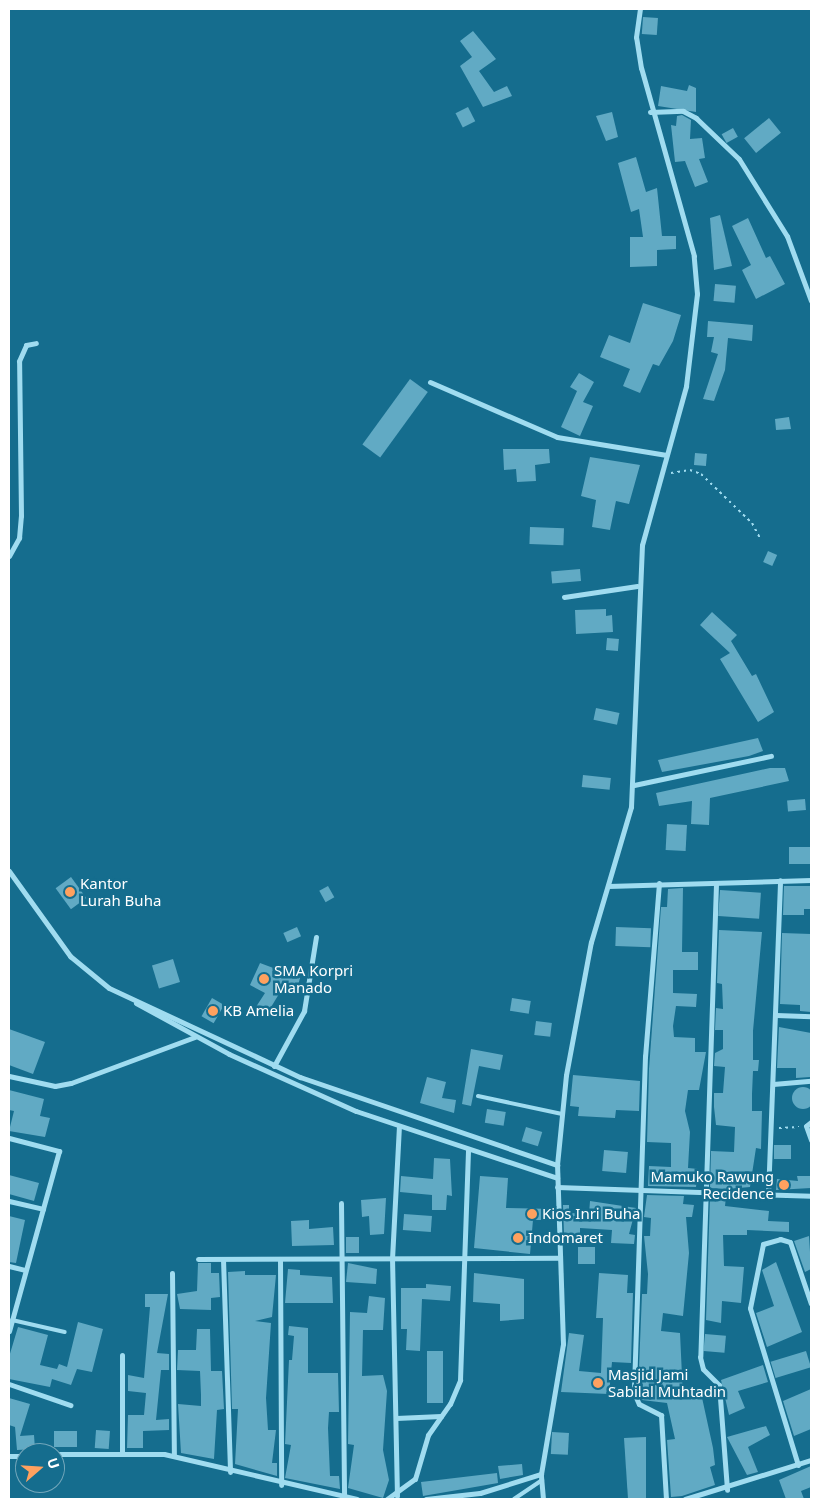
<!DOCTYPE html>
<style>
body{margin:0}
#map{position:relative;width:820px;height:1508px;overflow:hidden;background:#156d8e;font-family:"Noto Sans",sans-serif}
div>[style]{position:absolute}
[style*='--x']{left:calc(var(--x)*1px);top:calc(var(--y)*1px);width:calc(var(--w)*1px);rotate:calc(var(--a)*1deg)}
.building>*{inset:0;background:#61aac4;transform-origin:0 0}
.round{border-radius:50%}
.path>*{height:2px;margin-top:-1px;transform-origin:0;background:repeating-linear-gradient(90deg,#a0dcf0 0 2.5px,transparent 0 6.5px)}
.lane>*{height:4px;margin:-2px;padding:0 2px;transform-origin:2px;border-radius:2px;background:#a0dcf0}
.street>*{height:5px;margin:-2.5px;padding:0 2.5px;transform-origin:2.5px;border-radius:2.5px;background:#a0dcf0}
.dots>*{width:14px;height:14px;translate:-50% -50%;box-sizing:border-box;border:2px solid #156d8e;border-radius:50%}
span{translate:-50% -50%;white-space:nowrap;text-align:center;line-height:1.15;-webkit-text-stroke:5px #156d8e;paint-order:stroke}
.poi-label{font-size:15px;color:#fff}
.left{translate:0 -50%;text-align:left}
.right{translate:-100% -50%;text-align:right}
.frame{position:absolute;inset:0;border:10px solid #fff;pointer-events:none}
.north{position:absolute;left:15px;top:1443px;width:50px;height:50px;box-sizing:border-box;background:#156d8e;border:1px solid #73a7bb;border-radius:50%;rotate:71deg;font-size:14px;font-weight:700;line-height:20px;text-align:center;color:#fff}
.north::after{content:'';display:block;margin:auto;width:18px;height:22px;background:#ffa15f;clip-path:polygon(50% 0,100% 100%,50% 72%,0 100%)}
</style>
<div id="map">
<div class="building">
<i style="left:643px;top:17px;width:15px;height:17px;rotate:4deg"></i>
<i style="clip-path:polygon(473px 31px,496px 59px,479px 71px,494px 92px,507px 86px,512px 96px,483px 107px,460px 66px,472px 57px,460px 41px)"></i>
<i style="clip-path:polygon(689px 85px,696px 88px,696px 112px,658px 106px,661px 86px,687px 91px)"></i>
<i style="left:468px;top:107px;width:16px;height:14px;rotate:63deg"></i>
<i style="clip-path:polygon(612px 112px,618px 137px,606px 141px,596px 116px)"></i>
<i style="clip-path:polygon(682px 115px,691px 120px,690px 139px,702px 138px,705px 158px,699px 159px,708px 182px,695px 187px,685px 161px,675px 162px,671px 125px,676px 126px,677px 116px)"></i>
<i style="left:769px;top:118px;width:19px;height:32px;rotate:51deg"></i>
<i style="left:733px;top:128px;width:10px;height:13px;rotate:61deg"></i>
<i style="clip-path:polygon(636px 157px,646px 192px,657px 188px,662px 236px,676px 236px,676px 249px,657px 250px,657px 266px,630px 267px,630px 237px,643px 237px,639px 209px,631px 212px,618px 163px)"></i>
<i style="clip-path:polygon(720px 215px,732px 266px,714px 270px,710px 218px)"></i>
<i style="clip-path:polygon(748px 218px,766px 258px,770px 256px,785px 284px,756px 299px,742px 270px,751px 265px,732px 226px)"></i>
<i style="left:715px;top:284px;width:21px;height:17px;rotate:5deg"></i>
<i style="clip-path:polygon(643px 303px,681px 315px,673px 341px,659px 366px,653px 364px,640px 393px,623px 386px,630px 369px,600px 357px,609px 335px,630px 343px)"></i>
<i style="clip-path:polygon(708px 321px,753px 325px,752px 341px,728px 338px,725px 370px,714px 401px,703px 399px,718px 354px,711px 352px,714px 337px,707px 337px)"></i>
<i style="clip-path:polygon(579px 373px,594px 382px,583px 402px,593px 406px,580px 436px,561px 427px,577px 391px,570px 387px)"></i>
<i style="left:410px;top:379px;width:22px;height:81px;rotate:36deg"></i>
<i style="clip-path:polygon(789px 417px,791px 429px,776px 430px,775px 419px)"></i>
<i style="clip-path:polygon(503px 449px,549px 449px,550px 463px,535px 465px,536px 481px,517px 482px,516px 469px,504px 470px)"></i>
<i style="left:695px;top:453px;width:12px;height:12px;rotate:5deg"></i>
<i style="clip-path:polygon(590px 457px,640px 465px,629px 504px,616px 501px,610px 530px,592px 527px,596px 500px,581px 496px)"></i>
<i style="left:530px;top:527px;width:34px;height:17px;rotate:2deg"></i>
<i style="left:768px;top:551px;width:10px;height:12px;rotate:24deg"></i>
<i style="left:580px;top:569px;width:12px;height:29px;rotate:85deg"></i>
<i style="clip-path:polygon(606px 609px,606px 616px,612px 615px,613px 632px,576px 634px,575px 610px)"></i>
<i style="clip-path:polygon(712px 612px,737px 635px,731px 641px,752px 676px,756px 674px,774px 712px,758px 722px,720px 659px,730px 653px,700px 625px)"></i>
<i style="left:607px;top:638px;width:12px;height:12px;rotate:5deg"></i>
<i style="left:596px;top:708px;width:24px;height:12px;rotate:12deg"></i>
<i style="clip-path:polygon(758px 738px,763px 751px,749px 756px,662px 772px,658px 760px)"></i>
<i style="clip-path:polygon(770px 768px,785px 768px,789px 781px,710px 798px,709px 825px,691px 824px,692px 801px,659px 806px,656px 793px)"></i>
<i style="left:583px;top:775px;width:28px;height:12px;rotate:6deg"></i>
<i style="left:805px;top:799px;width:11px;height:18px;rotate:85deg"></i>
<i style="left:667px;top:824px;width:20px;height:26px;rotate:3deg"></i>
<i style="left:789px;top:847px;width:21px;height:17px"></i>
<i style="left:71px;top:877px;width:26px;height:19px;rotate:54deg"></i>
<i style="left:328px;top:886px;width:13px;height:10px;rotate:61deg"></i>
<i style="clip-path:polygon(784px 886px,811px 886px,811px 909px,804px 909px,804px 915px,783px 915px)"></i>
<i style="clip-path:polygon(683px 888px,682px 952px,698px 952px,698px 970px,673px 970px,673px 993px,697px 994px,696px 1007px,676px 1006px,673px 1026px,674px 1037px,695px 1038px,695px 1052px,706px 1052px,699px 1090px,688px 1090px,685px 1111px,690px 1132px,688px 1168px,698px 1169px,696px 1187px,648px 1186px,649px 1166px,671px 1167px,671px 1143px,647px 1142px,649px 1069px,661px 907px,667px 907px,668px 889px)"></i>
<i style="left:720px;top:890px;width:41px;height:26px;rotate:4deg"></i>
<i style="left:297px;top:927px;width:10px;height:15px;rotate:66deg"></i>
<i style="left:616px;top:927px;width:35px;height:19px;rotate:2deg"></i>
<i style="clip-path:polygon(719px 930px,762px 932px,753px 1031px,753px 1060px,759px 1060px,758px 1071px,753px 1071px,752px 1094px,752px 1111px,762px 1111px,761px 1149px,756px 1148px,750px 1187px,727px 1189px,710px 1188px,711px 1151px,734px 1152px,735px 1127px,716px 1125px,714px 1107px,714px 1093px,723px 1093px,725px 1067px,714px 1066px,715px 1053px,723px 1049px,723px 1030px,715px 1030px,716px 1008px,723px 1009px,722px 984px,717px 983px)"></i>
<i style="clip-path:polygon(782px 933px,811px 934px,811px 1012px,800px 1011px,800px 1005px,780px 1004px)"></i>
<i style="left:173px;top:959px;width:24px;height:22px;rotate:73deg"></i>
<i style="clip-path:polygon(260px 963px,300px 978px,296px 993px,282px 989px,265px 1017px,254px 1010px,265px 993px,250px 985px)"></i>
<i style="left:212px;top:998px;width:14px;height:21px;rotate:30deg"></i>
<i style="left:512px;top:998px;width:19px;height:13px;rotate:9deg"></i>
<i style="left:536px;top:1021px;width:16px;height:14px;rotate:7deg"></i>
<i style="clip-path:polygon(779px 1027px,811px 1033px,810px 1077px,796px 1078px,796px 1068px,777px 1068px)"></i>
<i style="clip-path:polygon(9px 1029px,45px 1042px,33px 1074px,9px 1065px)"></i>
<i style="clip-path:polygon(471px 1049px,503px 1055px,500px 1070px,479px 1066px,471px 1106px,462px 1104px)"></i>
<i style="clip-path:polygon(573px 1075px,640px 1081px,639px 1111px,616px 1110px,615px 1118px,578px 1116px,579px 1107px,570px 1106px)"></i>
<i style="clip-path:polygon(427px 1077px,446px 1082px,442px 1098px,456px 1100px,454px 1113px,420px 1103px)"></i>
<i class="round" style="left:792px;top:1087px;width:22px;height:22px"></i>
<i style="clip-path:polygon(9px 1090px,44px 1099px,40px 1116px,50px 1118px,45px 1137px,9px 1131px,14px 1111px,9px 1110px)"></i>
<i style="left:487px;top:1109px;width:19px;height:14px;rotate:9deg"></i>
<i style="left:526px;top:1127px;width:17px;height:15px;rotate:17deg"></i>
<i style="left:774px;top:1145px;width:17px;height:14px"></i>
<i style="left:604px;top:1150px;width:24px;height:21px;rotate:5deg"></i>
<i style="clip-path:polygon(434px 1158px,450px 1159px,452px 1196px,447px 1195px,446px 1210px,432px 1210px,432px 1195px,400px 1192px,401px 1176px,433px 1179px)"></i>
<i style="clip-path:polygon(9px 1175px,39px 1183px,34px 1201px,9px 1194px)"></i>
<i style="clip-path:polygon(480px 1176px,508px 1178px,506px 1208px,554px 1209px,554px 1220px,533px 1220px,530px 1254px,474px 1248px)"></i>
<i style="clip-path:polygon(797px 1176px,810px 1176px,811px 1188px,776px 1190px,777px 1179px,798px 1181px)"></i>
<i style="clip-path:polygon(647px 1195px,684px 1196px,683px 1204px,694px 1205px,692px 1217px,686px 1217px,689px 1253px,683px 1316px,663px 1313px,661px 1331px,680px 1333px,683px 1397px,701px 1393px,713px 1448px,715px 1465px,710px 1467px,715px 1485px,682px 1496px,671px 1497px,667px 1440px,675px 1439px,667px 1403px,642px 1400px,638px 1392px,642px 1294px,647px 1294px,648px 1274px,644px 1236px,650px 1236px,651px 1218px,644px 1217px)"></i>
<i style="clip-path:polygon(710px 1197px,726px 1197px,725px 1206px,769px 1211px,768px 1221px,789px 1222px,789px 1232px,747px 1230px,747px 1235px,723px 1235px,724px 1266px,744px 1267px,741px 1303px,722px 1301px,721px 1323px,706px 1320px)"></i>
<i style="clip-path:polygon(386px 1198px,384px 1234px,370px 1235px,369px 1216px,362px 1217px,361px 1200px)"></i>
<i style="clip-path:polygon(590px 1201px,636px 1208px,629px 1234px,635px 1235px,634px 1244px,611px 1243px,612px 1230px,580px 1228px,580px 1235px,564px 1234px,563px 1205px,569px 1205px,569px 1213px,589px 1214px)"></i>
<i style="left:404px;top:1214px;width:28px;height:16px;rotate:4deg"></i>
<i style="clip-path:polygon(9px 1216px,25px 1220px,16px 1263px,9px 1262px)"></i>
<i style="clip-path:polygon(309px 1220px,309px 1229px,333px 1227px,334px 1245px,292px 1246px,291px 1221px)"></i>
<i style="clip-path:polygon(809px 1236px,811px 1269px,805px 1272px,794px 1241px)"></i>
<i style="left:346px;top:1237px;width:13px;height:16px"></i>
<i style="left:578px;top:1247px;width:17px;height:17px"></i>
<i style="clip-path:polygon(776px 1262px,802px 1332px,767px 1347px,756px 1313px,774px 1306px,762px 1270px)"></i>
<i style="clip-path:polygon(198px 1263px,211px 1263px,211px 1273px,219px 1273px,220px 1297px,211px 1298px,211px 1310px,180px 1309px,177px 1294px,197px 1291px)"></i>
<i style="clip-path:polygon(348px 1263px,377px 1269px,376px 1284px,346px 1282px)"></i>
<i style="clip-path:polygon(288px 1269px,300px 1270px,300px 1275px,332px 1277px,333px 1303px,285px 1303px)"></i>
<i style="clip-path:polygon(245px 1271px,245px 1275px,276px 1275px,272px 1317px,255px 1321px,271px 1323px,266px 1398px,268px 1430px,276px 1430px,272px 1463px,277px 1463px,277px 1476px,235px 1464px,238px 1409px,232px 1409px,228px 1272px)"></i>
<i style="clip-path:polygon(474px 1273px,524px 1279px,524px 1319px,500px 1321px,500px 1304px,473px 1302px)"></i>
<i style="clip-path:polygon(599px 1273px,628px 1275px,627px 1293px,633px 1293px,631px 1363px,612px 1362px,609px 1394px,561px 1392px,569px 1333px,584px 1335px,579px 1371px,601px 1373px,603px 1318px,596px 1318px)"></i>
<i style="clip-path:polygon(426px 1284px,451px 1286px,450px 1301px,422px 1299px,420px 1351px,406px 1350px,407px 1329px,401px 1329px,401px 1288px,426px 1288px)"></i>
<i style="clip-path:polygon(145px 1294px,168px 1294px,157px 1353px,169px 1354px,169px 1370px,161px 1370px,156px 1420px,169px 1419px,169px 1430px,143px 1431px,143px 1448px,127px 1448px,128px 1415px,144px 1415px,146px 1393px,128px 1391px,128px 1375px,144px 1378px,150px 1307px,145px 1307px)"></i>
<i style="clip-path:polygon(369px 1296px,385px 1298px,383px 1330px,363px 1330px,362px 1376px,383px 1375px,387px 1391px,383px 1450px,389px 1480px,383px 1498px,348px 1488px,354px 1445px,348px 1444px,350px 1312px,367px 1313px)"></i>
<i style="clip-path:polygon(78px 1322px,103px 1329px,92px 1372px,77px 1369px,71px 1385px,52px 1379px,50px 1387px,9px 1379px,9px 1357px,18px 1327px,48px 1335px,40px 1365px,57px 1369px,59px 1364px,67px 1367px)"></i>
<i style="clip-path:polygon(289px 1326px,308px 1328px,308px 1373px,338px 1373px,339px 1412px,329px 1412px,328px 1428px,330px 1476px,339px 1476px,340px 1489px,285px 1478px,291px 1445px,285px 1444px,289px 1360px,292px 1360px,294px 1336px,288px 1335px)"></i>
<i style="clip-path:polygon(197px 1329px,210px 1329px,211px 1371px,222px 1371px,224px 1409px,217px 1410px,214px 1459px,181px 1453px,178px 1404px,201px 1406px,201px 1395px,200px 1371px,177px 1370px,178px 1350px,196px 1350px)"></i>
<i style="left:705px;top:1334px;width:21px;height:17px;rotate:5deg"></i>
<i style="left:427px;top:1351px;width:16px;height:52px"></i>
<i style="left:806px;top:1351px;width:17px;height:37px;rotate:73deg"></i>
<i style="clip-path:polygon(763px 1365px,768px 1382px,738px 1391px,745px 1408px,729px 1415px,721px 1380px)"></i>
<i style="clip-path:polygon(811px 1389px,811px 1429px,794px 1436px,783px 1401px)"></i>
<i style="clip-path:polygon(9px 1398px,30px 1404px,20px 1436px,34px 1435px,35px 1449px,17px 1450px,15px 1427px,9px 1425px)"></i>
<i style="clip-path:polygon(766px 1426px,770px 1435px,748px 1447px,758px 1472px,747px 1475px,727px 1437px)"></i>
<i style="left:96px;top:1430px;width:14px;height:18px;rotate:4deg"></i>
<i style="left:54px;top:1431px;width:23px;height:16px"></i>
<i style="left:552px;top:1432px;width:17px;height:22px;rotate:3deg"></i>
<i style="clip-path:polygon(646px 1437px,646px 1499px,628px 1499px,624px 1438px)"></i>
<i style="clip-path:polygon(522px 1464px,523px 1475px,500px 1479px,498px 1466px)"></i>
<i style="clip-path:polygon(811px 1466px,811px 1487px,801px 1491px,804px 1499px,786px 1499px,779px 1480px)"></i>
<i style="clip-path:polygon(497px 1473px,498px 1483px,423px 1496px,421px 1482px)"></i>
</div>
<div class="path">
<i style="--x:671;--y:473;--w:19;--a:-9"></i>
<i style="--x:690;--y:470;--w:12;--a:20"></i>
<i style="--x:701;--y:474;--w:71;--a:43.9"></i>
<i style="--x:752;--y:523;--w:19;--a:62"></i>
<i style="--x:779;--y:1128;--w:20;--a:-3"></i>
</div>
<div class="lane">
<i style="--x:478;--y:1096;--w:86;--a:12.1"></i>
<i style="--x:12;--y:1320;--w:54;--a:12.8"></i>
<i style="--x:514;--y:1499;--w:34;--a:-34"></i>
</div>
<div class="street">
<i style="--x:650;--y:112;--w:33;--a:-2"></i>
<i style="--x:683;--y:111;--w:15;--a:28"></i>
<i style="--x:696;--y:118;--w:59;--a:43.6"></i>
<i style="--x:739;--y:159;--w:91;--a:58.1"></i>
<i style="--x:787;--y:236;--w:69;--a:69.7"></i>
<i style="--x:430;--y:382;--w:138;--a:23.4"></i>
<i style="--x:557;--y:437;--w:111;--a:9.3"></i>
<i style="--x:9;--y:556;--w:21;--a:-61"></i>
<i style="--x:19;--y:538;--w:22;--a:-85"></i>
<i style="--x:21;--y:516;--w:155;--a:-90.7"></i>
<i style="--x:19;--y:361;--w:17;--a:-66"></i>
<i style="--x:26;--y:345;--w:10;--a:-11"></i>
<i style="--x:564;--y:597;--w:74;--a:-8.6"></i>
<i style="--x:634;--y:785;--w:140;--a:-12"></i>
<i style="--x:9;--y:871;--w:105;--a:54.3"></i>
<i style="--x:70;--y:956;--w:50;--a:39.4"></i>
<i style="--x:109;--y:988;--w:211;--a:25"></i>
<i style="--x:300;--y:1077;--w:272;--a:18.9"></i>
<i style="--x:659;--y:883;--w:174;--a:94.6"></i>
<i style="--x:645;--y:1056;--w:337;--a:91.9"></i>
<i style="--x:634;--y:1393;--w:12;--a:66"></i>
<i style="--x:639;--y:1404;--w:25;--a:27"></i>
<i style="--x:661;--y:1415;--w:84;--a:86.6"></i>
<i style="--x:716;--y:884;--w:473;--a:91.9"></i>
<i style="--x:700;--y:1357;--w:12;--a:76"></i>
<i style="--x:703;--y:1369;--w:23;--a:45"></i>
<i style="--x:719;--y:1385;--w:105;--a:85.6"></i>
<i style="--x:608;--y:886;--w:203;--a:-1.7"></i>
<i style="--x:136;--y:1003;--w:106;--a:28.7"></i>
<i style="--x:229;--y:1054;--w:139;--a:24.2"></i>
<i style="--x:356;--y:1111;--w:212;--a:18.4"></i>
<i style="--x:776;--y:1015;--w:35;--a:2"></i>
<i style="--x:274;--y:1066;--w:63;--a:-61.4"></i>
<i style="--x:304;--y:1011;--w:75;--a:-80.8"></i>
<i style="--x:9;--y:1076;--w:47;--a:12.3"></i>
<i style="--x:55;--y:1086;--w:16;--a:-11"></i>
<i style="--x:71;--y:1083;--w:132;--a:-20.4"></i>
<i style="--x:773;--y:1084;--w:38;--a:-5"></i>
<i style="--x:811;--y:1122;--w:6;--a:141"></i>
<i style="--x:806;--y:1126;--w:15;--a:70"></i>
<i style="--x:9;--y:1138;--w:52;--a:14.6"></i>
<i style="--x:59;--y:1151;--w:187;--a:105.5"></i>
<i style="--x:557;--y:1187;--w:254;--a:2"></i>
<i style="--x:768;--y:1195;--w:315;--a:-87.8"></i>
<i style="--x:9;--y:1201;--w:35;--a:13"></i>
<i style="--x:341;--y:1203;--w:295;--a:89.4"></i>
<i style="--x:198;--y:1259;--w:360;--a:-0.2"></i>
<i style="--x:223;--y:1259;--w:213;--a:88.1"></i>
<i style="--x:280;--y:1259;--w:226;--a:89.7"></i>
<i style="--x:9;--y:1266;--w:16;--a:14"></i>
<i style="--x:172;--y:1273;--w:183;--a:89.4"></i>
<i style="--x:122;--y:1355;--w:97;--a:90"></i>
<i style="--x:9;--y:1384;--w:65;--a:19"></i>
<i style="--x:396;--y:1418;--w:45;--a:-2.5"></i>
<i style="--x:55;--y:1454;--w:109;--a:0"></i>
<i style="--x:164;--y:1454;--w:198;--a:13.1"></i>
<i style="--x:9;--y:1456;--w:16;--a:0"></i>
<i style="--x:798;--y:1465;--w:164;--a:-107"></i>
<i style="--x:750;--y:1308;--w:65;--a:-78.5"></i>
<i style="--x:763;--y:1244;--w:18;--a:-16"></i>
<i style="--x:780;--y:1239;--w:10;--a:17"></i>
<i style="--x:790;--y:1242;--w:65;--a:71.3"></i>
<i style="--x:397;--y:1496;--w:237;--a:-91.2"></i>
<i style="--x:392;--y:1259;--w:132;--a:-87"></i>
<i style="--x:387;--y:1499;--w:34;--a:-36"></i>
<i style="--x:415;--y:1479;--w:46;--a:-73.5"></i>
<i style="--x:428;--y:1435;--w:38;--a:-55"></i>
<i style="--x:450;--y:1404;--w:26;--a:-67"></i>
<i style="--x:460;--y:1380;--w:231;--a:-88"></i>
<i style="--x:426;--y:1499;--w:54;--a:-6.3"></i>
<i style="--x:480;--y:1493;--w:64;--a:-17.3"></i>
<i style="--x:543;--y:1499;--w:25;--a:-95"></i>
<i style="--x:541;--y:1474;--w:132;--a:-80.4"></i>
<i style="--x:563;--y:1344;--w:179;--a:-91.9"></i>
<i style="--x:557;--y:1165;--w:90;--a:-84.3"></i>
<i style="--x:566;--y:1075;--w:135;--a:-79.4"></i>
<i style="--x:591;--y:942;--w:141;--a:-73.5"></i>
<i style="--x:631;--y:807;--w:262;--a:-87.6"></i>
<i style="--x:642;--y:545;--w:165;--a:-74.5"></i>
<i style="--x:686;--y:386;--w:93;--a:-83.2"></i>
<i style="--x:697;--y:294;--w:38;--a:-95"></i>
<i style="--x:694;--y:256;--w:195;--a:-105.7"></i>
<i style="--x:641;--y:68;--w:31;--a:-99"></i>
<i style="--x:636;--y:37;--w:28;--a:-82"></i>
<i style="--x:685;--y:1499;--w:132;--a:-17.2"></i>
</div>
<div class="dots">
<i style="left:70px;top:892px;background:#ffa15f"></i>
<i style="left:264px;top:979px;background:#ffa15f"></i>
<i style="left:213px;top:1011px;background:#ffa15f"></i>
<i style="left:784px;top:1185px;background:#ffa15f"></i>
<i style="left:532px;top:1214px;background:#ffa15f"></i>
<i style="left:518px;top:1238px;background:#ffa15f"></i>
<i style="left:598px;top:1383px;background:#ffa15f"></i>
</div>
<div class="poi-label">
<span class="left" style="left:80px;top:892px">Kantor<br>Lurah Buha</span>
<span class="left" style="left:274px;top:979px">SMA Korpri<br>Manado</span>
<span class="left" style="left:223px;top:1011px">KB Amelia</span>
<span class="right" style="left:774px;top:1185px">Mamuko Rawung<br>Recidence</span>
<span class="left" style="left:542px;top:1214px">Kios Inri Buha</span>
<span class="left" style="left:528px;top:1238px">Indomaret</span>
<span class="left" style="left:608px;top:1383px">Masjid Jami<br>Sabilal Muhtadin</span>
</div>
<div class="frame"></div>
<div class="north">U</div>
</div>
